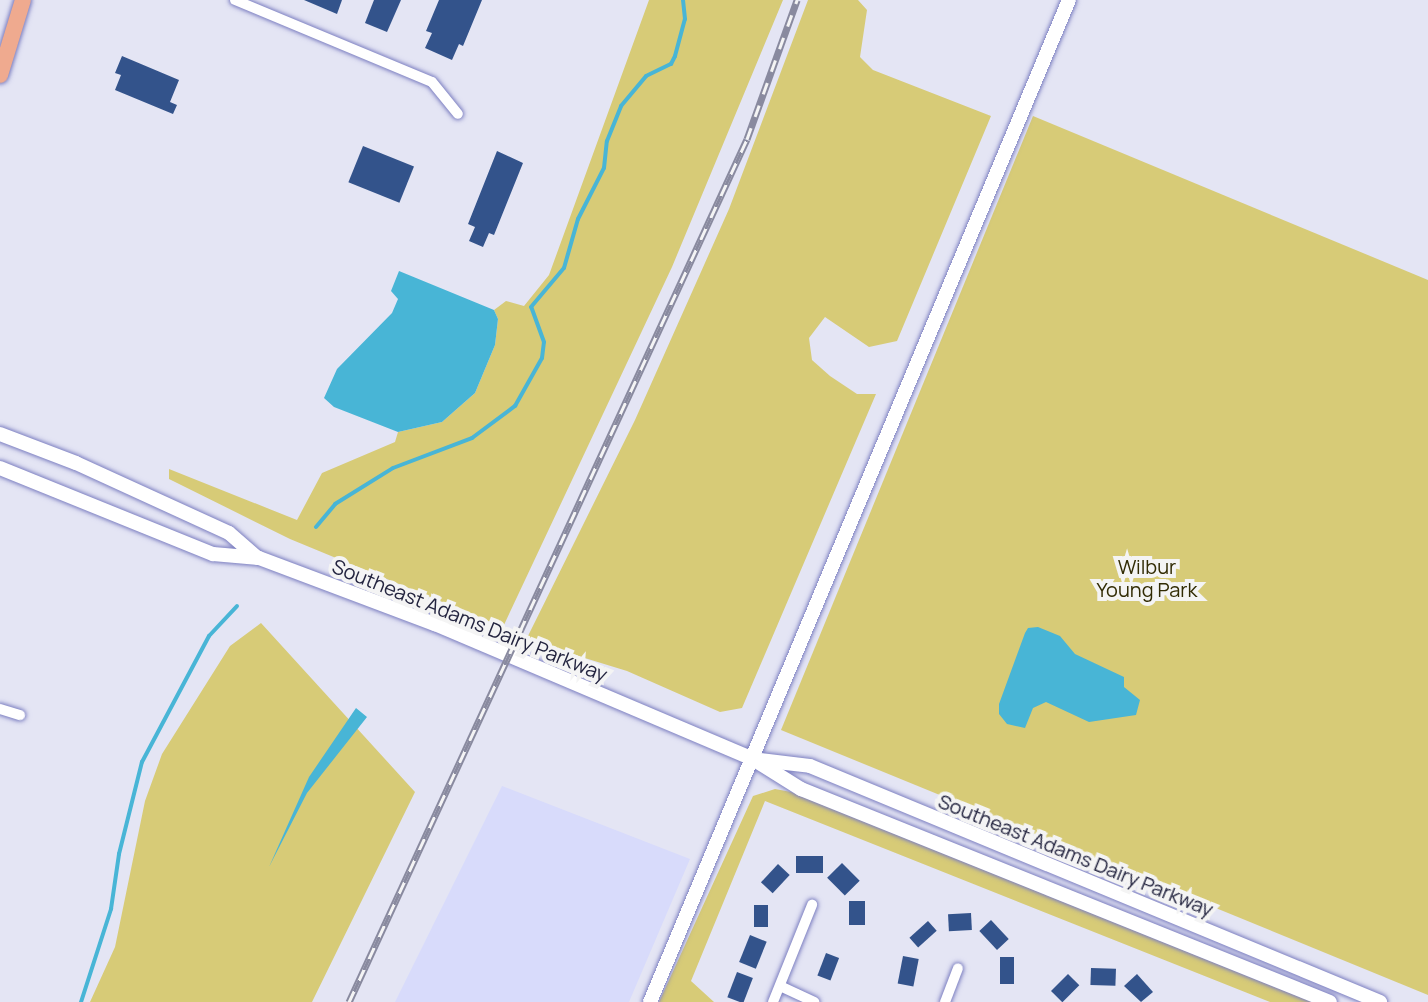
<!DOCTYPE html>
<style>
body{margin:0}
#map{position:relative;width:1428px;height:1002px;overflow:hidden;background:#e4e5f4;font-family:Manrope,sans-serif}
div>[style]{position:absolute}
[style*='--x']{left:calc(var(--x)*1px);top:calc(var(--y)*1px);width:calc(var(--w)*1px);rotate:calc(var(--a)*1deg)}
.built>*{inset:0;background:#d8dbfb}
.green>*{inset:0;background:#d7cb77}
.water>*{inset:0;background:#48b5d6}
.stream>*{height:4px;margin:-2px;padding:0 2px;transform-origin:2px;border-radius:2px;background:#48b5d6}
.building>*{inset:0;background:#33538b;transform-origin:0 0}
.roads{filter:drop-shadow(0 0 2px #7c7fc1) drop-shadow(0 0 2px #7c7fc1)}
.street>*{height:10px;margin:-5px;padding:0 5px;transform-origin:5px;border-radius:5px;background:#fff}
.secondary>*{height:14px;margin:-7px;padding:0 7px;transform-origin:7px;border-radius:7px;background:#fff}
.primary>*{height:16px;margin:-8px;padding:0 8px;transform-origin:8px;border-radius:8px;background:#efaa8f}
.rail>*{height:7px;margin-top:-3.5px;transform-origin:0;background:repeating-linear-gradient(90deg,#f4f4f4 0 12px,#898a9f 0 24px);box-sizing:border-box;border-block:2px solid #898a9f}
span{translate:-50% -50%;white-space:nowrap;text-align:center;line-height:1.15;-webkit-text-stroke:8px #f4f4f4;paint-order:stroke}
.park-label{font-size:20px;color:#312b04}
.street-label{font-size:20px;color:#242540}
</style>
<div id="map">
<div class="built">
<i style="clip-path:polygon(502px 786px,690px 859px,629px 1002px,395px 1002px)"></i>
</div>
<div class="green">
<i style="clip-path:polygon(649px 0,783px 0,672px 267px,503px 627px,290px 539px,169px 479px,169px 469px,297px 520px,322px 473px,395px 442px,398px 432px,442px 422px,475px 393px,495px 345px,498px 319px,494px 310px,506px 301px,524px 306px,549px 275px)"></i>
<i style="clip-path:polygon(808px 0,858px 0,867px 10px,860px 57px,873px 70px,991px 116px,897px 341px,869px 347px,825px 317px,809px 338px,812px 360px,830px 376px,857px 394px,876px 394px,742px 708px,720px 712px,627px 671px,526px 640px,635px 420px,729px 209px)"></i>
<i style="clip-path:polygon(1033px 116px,1428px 280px,1428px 995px,781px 730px)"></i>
<i style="clip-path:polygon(261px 623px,415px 792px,312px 1002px,90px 1002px,115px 947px,145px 801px,162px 754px,230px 646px)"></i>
<i style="clip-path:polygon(775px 789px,791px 792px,1312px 1002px,1270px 1002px,765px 801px,691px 981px,714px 1002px,659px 1002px,753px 796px)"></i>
</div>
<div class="water">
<i style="clip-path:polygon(399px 271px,494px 310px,498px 319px,495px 345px,475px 393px,442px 422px,398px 432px,334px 407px,324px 398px,337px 369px,392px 313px,398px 299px,391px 291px)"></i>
<i style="clip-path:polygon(1038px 627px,1060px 636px,1075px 654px,1124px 677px,1124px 687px,1140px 700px,1136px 715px,1089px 722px,1046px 702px,1033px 708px,1025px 728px,1007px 724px,999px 714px,999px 704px,1025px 633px,1028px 628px)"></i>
<i style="clip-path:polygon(356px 708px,367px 717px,307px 793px,269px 867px,309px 777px)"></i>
</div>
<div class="stream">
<i style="--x:316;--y:527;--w:30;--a:-50"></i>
<i style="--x:335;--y:504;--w:68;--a:-31.8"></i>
<i style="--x:393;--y:468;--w:85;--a:-20.8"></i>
<i style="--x:472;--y:438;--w:54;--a:-36.7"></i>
<i style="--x:515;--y:406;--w:55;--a:-60.6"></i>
<i style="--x:542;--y:358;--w:16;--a:-83"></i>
<i style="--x:544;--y:342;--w:37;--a:-110"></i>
<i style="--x:531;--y:307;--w:51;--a:-49.8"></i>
<i style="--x:564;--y:268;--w:51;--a:-74.1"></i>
<i style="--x:578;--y:219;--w:57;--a:-63"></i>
<i style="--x:604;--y:168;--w:27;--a:-84"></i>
<i style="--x:607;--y:141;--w:38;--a:-68"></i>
<i style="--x:621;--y:106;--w:39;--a:-50"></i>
<i style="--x:646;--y:76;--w:28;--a:-26"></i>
<i style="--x:671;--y:64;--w:9;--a:-63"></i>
<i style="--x:675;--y:56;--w:38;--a:-75"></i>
<i style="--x:685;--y:19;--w:19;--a:-96"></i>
<i style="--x:81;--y:1002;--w:98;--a:-72.1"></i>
<i style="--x:111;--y:909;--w:56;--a:-81.7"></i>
<i style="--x:119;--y:854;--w:95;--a:-76"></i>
<i style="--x:142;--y:762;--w:143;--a:-62"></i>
<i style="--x:209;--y:636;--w:41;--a:-47"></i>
</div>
<div class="building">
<i style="clip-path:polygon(304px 0,342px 0,337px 14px)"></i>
<i style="clip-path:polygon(374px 0,401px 0,387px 32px,365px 23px)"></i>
<i style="clip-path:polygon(439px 0,482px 0,463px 46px,459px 44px,452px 60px,425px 48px,432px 33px,426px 31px)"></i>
<i style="clip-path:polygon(122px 56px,179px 80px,170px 102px,177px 105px,173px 114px,115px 90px,121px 75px,115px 73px)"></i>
<i style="left:363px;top:146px;width:55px;height:39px;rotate:22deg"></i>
<i style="clip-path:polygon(497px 151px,523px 163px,494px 235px,489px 233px,483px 247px,469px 241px,475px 227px,468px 224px)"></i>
<i style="left:796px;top:856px;width:27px;height:17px"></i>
<i style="left:842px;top:863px;width:25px;height:21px;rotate:45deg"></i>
<i style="left:778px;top:864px;width:16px;height:25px;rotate:43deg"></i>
<i style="left:865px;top:901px;width:24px;height:16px;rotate:90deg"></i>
<i style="left:754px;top:905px;width:14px;height:22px"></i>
<i style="left:971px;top:913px;width:17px;height:23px;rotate:87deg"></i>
<i style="left:991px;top:920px;width:26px;height:16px;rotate:47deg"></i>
<i style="left:928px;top:921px;width:13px;height:25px;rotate:48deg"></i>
<i style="left:750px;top:935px;width:18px;height:29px;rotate:22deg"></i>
<i style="left:826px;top:953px;width:14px;height:24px;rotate:21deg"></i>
<i style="left:903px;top:956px;width:16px;height:28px;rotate:11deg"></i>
<i style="left:1000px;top:957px;width:14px;height:27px"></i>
<i style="left:1091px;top:968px;width:25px;height:17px;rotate:2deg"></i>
<i style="left:737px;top:972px;width:17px;height:27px;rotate:21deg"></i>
<i style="left:1068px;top:974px;width:16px;height:24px;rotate:45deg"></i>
<i style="clip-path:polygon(1137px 974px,1153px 992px,1141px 1002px,1124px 986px)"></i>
</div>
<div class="roads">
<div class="street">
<i style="--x:235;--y:0;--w:213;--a:22.6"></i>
<i style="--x:432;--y:82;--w:41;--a:50.9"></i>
<i style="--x:0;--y:709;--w:21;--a:17"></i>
<i style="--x:780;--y:986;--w:38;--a:25"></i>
<i style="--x:773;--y:1002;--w:105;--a:-68.1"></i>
<i style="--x:945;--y:1002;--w:36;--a:-69"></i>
</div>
<div class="secondary">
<i style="--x:0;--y:434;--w:81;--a:20.9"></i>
<i style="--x:76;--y:463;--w:168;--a:24.6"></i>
<i style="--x:229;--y:533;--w:38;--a:41"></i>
<i style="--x:0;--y:468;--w:230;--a:22"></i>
<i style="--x:213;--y:554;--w:46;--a:5"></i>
<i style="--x:259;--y:558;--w:188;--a:20.6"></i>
<i style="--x:435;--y:624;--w:345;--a:23"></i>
<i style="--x:753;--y:759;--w:57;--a:32"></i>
<i style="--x:801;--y:789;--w:570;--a:21.93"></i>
<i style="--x:760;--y:760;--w:50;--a:6.8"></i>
<i style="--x:810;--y:766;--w:617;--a:22.49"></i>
<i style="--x:650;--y:1002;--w:1086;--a:-67.31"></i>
</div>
<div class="primary">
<i style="--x:0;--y:75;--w:78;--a:-73"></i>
</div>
</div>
<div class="rail">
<i style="--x:349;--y:1002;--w:950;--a:-65.24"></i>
<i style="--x:747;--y:139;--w:148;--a:-70.2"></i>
</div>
<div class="park-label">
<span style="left:1147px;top:578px">Wilbur<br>Young Park</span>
</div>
<div class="street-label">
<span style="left:470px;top:620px;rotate:22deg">Southeast Adams Dairy Parkway</span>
<span style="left:1076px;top:855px;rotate:22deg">Southeast Adams Dairy Parkway</span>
</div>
</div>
